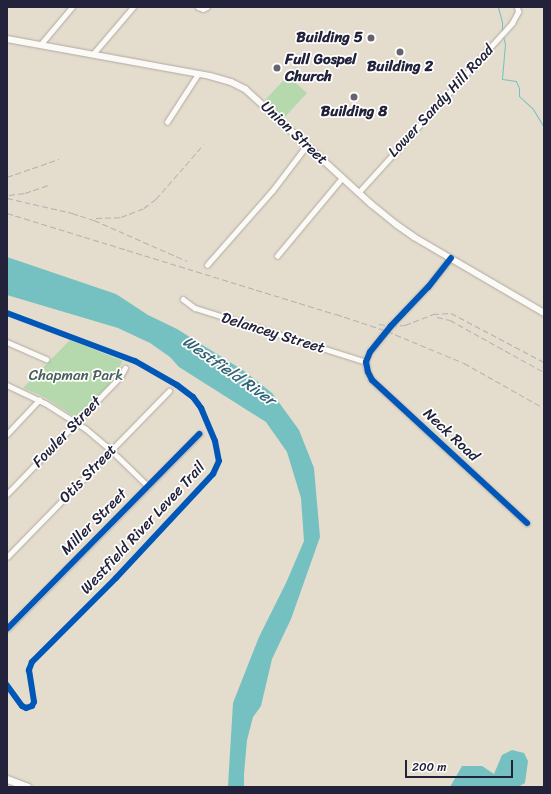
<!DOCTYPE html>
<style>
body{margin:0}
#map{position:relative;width:551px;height:794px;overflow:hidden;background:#e4dccc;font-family:Sriracha,sans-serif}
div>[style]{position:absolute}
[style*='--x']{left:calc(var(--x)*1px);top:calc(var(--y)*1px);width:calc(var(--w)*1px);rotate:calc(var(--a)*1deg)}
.green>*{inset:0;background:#b5d9ad}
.water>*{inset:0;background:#75c1c1}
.stream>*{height:1px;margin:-0.5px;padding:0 0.5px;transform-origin:0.5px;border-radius:0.5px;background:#75c1c1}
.roads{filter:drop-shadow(0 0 1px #b0aaa3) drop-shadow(0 0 1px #b0aaa3)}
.street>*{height:4.5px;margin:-2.25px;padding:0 2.25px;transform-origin:2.25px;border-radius:2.25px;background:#fbfaf7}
.secondary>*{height:6px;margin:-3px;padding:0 3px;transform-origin:3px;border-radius:3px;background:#fbfaf7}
.primary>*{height:7px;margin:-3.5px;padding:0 3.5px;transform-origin:3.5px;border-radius:3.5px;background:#fbfaf7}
.rail>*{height:1px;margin-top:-0.5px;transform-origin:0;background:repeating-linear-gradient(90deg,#b3b2b2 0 6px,transparent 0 9px)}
.cycleway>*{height:6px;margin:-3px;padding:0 3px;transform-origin:3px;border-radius:3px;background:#0057b8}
.dots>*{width:11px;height:11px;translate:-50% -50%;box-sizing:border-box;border:2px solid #fff;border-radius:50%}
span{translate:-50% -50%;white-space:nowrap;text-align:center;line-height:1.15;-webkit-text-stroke:3.5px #fff;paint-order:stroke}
.poi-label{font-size:15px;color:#22223b;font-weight:700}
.right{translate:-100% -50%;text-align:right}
.left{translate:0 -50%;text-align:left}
.street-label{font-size:15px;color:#22223b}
.park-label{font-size:15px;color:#48615a}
.water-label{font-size:16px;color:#326475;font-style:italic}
.frame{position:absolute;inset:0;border:8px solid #22223b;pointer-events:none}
.scale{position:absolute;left:405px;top:760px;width:108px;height:18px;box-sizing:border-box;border:2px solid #22223b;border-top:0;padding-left:5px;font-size:12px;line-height:14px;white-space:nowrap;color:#22223b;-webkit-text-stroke:3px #fff;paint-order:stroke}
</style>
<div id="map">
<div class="green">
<i style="clip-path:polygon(296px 67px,298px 69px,290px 78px,307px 93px,284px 118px,265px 100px)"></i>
<i style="clip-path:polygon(70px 340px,123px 361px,120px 366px,121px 374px,75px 417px,44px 397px,23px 388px)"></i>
</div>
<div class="water">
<i style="clip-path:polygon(7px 257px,116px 294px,148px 315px,177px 329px,244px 371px,272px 393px,299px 430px,314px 468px,320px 537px,291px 619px,272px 659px,261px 706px,253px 717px,247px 740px,244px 774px,244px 787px,228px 786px,233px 703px,259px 637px,286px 583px,304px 541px,301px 498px,287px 452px,266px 422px,179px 367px,170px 357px,150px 343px,118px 328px,7px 295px)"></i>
<i style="clip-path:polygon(512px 750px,524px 753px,528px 761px,525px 783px,518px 787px,450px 787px,462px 766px,482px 766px,494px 774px,502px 755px)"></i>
</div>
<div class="stream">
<i style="--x:498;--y:7;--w:16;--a:75"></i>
<i style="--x:502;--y:22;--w:9;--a:90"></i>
<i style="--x:503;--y:36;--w:8;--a:76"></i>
<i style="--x:505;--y:44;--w:35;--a:95"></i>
<i style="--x:502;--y:79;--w:14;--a:8"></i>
<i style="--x:516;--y:81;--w:8;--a:67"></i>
<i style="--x:519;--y:88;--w:8;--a:90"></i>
<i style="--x:519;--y:96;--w:19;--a:43"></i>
<i style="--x:533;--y:109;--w:21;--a:59"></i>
</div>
<div class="roads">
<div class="street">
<i style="--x:198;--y:7;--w:5;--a:22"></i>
<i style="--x:203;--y:9;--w:4;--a:-27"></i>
<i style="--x:41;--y:44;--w:48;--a:-50"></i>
<i style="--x:93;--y:54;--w:62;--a:-49.6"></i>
<i style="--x:167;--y:122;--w:57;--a:-57.1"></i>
<i style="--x:359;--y:192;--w:228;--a:-47.8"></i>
<i style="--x:512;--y:23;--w:13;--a:-61"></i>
<i style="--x:518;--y:12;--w:5;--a:-101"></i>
<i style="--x:277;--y:256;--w:102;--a:-50.2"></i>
<i style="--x:451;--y:258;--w:37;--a:128"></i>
<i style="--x:428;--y:287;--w:54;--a:133.5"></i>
<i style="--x:391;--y:326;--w:33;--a:129"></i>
<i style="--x:370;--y:352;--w:11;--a:112"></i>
<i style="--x:366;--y:362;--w:10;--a:79"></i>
<i style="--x:368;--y:372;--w:9;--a:63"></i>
<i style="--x:372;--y:380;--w:211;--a:42.7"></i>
<i style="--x:207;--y:265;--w:98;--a:-48.7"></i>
<i style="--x:272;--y:191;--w:58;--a:-52.7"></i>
<i style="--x:183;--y:299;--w:15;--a:37"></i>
<i style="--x:195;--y:308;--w:179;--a:17.5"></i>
<i style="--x:7;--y:342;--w:43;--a:23.6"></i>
<i style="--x:7;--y:385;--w:42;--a:25.3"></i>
<i style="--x:45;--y:403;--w:49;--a:32.4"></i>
<i style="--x:86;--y:429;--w:33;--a:40"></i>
<i style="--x:111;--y:450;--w:52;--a:44.2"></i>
<i style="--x:7;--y:434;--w:47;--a:-46.7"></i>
<i style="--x:7;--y:494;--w:163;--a:-46"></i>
<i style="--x:120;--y:377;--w:10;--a:-61"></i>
<i style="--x:7;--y:557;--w:232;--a:-45.7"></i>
<i style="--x:7;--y:629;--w:274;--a:-45.4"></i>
</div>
<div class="secondary">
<i style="--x:7;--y:39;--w:206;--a:10.3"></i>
<i style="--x:210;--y:76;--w:22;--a:16"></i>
<i style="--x:231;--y:82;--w:16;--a:27"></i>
<i style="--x:245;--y:89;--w:171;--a:42.4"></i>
<i style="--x:371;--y:204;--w:33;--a:39"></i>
<i style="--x:397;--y:225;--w:21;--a:35"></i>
<i style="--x:414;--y:237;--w:151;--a:30.3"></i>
</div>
<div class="primary">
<i style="--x:7;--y:779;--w:22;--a:21"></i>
</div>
</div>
<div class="rail">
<i style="--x:7;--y:177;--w:55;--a:-19.1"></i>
<i style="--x:9;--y:195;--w:16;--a:-7"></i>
<i style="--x:25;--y:193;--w:24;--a:-19"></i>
<i style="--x:7;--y:198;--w:67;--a:13"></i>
<i style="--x:72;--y:213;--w:23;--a:18"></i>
<i style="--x:94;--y:220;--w:102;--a:23.8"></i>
<i style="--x:7;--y:213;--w:344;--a:17.1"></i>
<i style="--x:336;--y:314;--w:54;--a:18.4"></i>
<i style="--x:387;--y:331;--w:83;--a:22.6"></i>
<i style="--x:464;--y:363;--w:92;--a:29.4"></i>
<i style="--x:96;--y:218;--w:25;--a:-2"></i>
<i style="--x:121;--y:217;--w:25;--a:-21"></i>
<i style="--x:144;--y:208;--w:15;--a:-37"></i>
<i style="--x:156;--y:199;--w:73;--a:-48.9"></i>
<i style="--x:437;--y:317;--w:13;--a:13"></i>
<i style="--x:450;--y:320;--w:107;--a:29"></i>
<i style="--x:379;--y:324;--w:12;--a:9"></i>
<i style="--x:391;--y:326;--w:14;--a:-4"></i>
<i style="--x:405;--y:325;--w:30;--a:-21"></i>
<i style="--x:433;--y:314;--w:18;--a:-3"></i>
<i style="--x:451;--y:313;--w:105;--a:27.8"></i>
</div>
<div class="cycleway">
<i style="--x:451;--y:258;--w:37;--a:128"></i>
<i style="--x:428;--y:287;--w:54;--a:133.5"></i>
<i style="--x:391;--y:326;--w:33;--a:129"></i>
<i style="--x:370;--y:352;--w:11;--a:112"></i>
<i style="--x:366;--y:362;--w:10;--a:79"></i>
<i style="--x:368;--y:372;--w:9;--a:63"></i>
<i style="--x:372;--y:380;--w:211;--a:42.7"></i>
<i style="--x:7;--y:313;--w:137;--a:20.6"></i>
<i style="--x:135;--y:361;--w:48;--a:29.7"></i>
<i style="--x:177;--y:385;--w:20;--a:37"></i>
<i style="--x:193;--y:397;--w:14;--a:54"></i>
<i style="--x:201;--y:408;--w:36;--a:67"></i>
<i style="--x:215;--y:441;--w:20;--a:79"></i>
<i style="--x:219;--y:461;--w:14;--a:115"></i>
<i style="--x:213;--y:474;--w:142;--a:133"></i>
<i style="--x:116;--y:578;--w:119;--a:135"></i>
<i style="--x:32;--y:662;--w:9;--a:111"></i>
<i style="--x:29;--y:670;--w:32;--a:81"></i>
<i style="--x:34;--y:702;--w:4;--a:117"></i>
<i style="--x:32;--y:706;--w:6;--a:162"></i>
<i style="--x:26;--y:708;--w:4;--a:-153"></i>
<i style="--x:22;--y:706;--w:26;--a:-126"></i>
<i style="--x:7;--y:629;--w:274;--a:-45.4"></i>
</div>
<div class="dots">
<i style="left:371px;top:38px;background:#66636e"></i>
<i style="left:400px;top:52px;background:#66636e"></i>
<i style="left:277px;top:68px;background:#66636e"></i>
<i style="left:354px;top:97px;background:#66636e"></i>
</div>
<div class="poi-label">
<span class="right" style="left:363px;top:38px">Building 5</span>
<span class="left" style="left:285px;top:68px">Full Gospel<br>Church</span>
<span style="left:400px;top:67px">Building 2</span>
<span style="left:354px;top:112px">Building 8</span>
</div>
<div class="street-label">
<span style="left:441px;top:101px;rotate:-47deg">Lower Sandy Hill Road</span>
<span style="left:294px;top:133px;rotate:43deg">Union Street</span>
<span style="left:273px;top:333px;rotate:17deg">Delancey Street</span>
<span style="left:67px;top:432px;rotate:-46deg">Fowler Street</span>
<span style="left:451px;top:435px;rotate:43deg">Neck Road</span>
<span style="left:88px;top:474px;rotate:-46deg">Otis Street</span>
<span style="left:94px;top:522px;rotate:-45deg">Miller Street</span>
<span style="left:143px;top:528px;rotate:-47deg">Westfield River Levee Trail</span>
</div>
<div class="park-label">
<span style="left:76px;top:376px">Chapman Park</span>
</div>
<div class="water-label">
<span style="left:229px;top:371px;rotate:35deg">Westfield River</span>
</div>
<div class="frame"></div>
<div class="scale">200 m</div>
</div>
